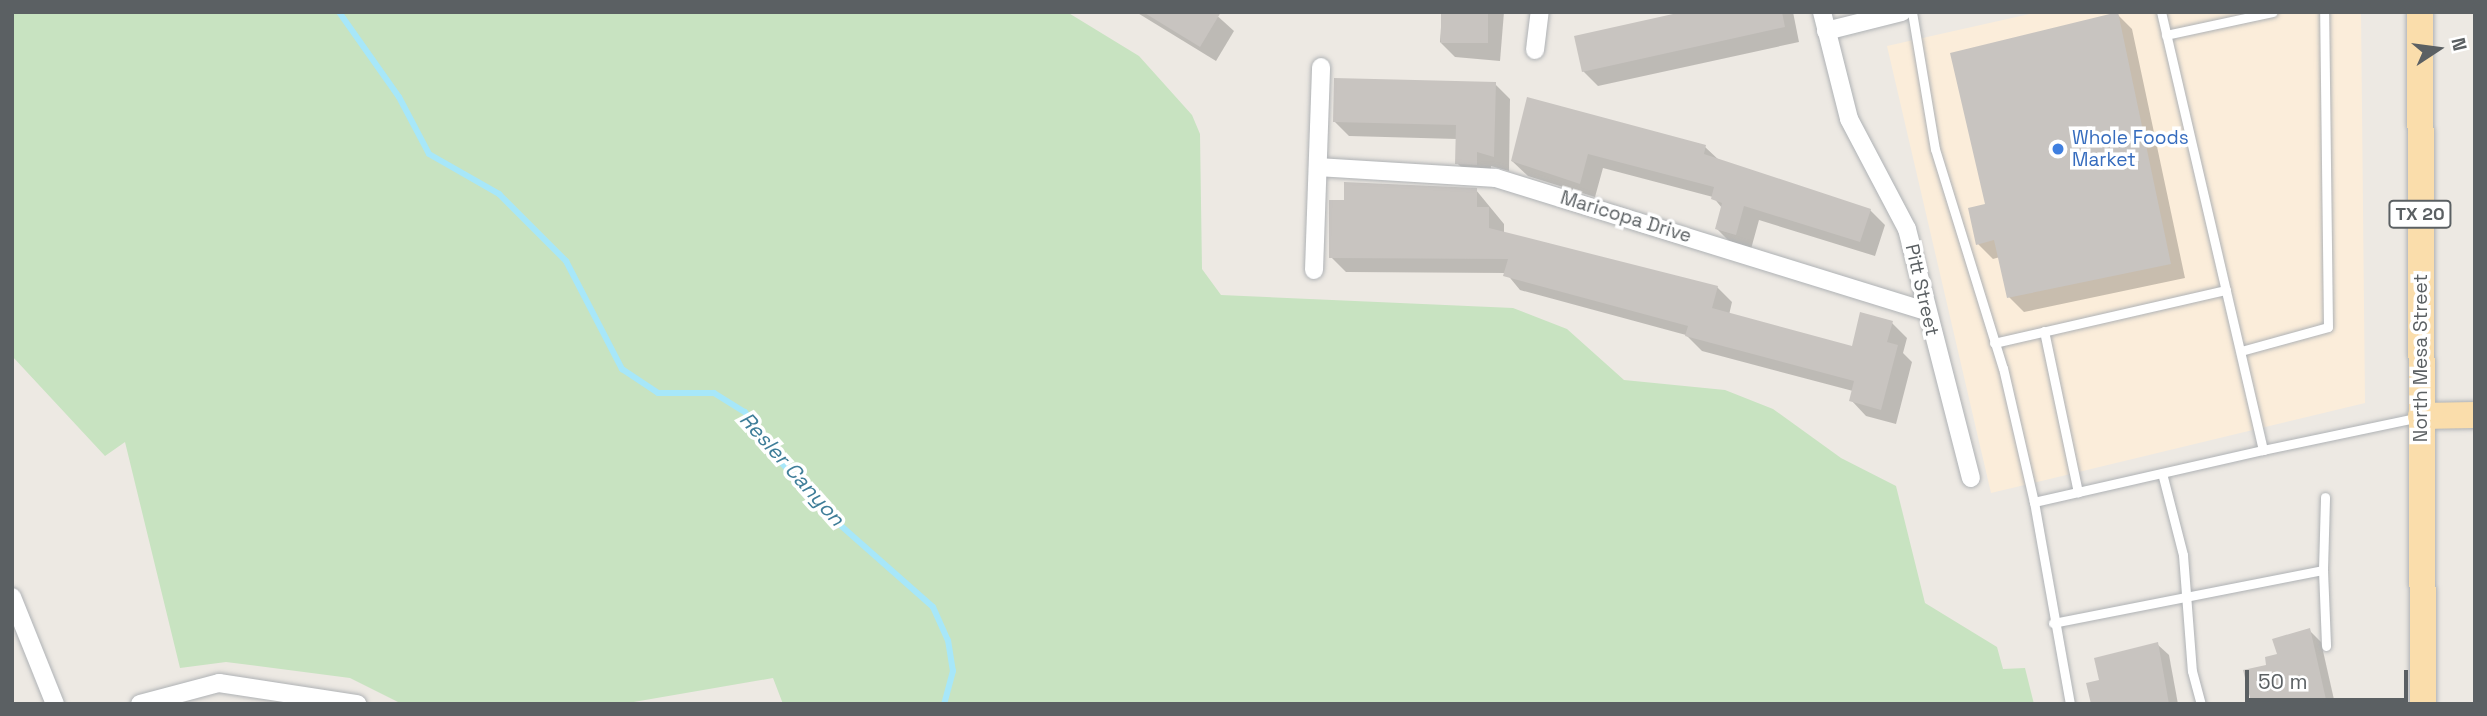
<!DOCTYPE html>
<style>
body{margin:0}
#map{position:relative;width:2487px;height:716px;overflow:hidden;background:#ede9e3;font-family:"Space Grotesk",sans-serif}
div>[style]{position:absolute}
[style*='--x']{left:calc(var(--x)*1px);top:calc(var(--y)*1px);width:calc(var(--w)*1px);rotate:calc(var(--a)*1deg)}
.commercial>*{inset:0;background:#fbedda}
.green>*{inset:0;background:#c8e3c1}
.shadow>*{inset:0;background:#0003}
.stream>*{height:6px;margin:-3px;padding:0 3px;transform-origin:3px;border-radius:3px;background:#a7e7f9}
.building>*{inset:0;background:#c8c4c0;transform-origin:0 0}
.roads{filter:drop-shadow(0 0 2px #afb2b5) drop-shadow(0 0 2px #afb2b5)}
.service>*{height:9px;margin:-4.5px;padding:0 4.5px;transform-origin:4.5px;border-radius:4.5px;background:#fff}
.minor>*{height:18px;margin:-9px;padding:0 9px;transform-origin:9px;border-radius:9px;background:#fff}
.primary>*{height:26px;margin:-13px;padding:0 13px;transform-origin:13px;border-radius:13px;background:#faddab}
.dots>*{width:19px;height:19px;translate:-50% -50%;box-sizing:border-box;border:4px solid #fff;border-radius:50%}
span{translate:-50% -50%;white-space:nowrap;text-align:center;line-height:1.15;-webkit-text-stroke:7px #fff;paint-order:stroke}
.shield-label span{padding:2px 5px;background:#fff;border:2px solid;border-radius:5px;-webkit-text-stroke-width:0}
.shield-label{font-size:18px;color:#5b6063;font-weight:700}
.shop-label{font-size:19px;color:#366cbe}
.left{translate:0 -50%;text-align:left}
.street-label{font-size:19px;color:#5b6063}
.water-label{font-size:21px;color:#3f7e99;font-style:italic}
.frame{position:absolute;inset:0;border:14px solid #5b6063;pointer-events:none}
.north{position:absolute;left:2403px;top:14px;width:70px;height:70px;-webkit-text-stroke:5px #fff;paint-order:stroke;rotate:77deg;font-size:19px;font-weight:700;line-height:28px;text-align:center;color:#5b6063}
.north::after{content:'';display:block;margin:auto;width:24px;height:32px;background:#5b6063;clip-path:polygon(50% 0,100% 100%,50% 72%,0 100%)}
.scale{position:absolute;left:2245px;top:670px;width:163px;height:32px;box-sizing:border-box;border:4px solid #5b6063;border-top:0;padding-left:9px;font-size:21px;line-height:24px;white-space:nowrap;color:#5b6063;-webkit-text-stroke:5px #fff;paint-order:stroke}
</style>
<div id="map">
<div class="commercial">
<i style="clip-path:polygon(2039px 12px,2361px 12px,2365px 403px,1991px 493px,1887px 46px)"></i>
</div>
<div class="green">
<i style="clip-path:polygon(12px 12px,1067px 12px,1139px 56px,1192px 115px,1200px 134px,1202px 269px,1221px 295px,1513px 308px,1567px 329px,1624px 380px,1725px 390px,1773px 409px,1841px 458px,1896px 486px,1925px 603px,1997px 647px,2003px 669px,2025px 668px,2034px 704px,783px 704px,773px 678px,622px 704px,402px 704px,350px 678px,226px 662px,180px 668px,125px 442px,105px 456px,12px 356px)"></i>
</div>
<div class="shadow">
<i style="clip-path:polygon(1136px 12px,1213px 12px,1234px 31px,1216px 61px)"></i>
<i style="clip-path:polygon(1442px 12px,1504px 12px,1500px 61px,1455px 57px,1440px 42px)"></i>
<i style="clip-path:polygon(1690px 12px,1793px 12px,1799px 42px,1598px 86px,1583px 71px)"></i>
<i style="clip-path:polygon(2117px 14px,2132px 29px,2185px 278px,2024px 312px,2009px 297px,2000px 257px,1993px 259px,1978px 244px,1988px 206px)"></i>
<i style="clip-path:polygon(1495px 84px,1510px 99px,1509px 171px,1491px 166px,1491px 180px,1472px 178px,1457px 163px,1457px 139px,1349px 136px,1334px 121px)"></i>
<i style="clip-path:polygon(1528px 100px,1705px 147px,1720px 161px,1870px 210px,1885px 225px,1875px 256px,1759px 220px,1751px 249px,1732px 244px,1717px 229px,1722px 208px,1713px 197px,1603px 168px,1595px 197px,1528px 176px,1512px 161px)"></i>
<i style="clip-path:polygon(1476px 190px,1504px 224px,1504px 234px,1717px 287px,1732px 302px,1729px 315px,1853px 348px,1892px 323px,1907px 338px,1903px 353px,1912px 362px,1896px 424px,1866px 416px,1851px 400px,1853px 391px,1702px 351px,1686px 335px,1520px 290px,1506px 273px,1346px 272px,1331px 257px)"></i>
<i style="clip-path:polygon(2309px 630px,2321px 642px,2335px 704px,2256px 704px,2268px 667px)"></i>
<i style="clip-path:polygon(2157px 644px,2169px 655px,2178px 704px,2093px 704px,2101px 681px)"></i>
</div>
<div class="stream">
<i style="--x:339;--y:12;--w:104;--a:54.8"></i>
<i style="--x:399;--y:97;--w:64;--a:62.2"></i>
<i style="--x:429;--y:154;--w:81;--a:29.7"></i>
<i style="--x:499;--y:194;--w:95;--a:45"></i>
<i style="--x:566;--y:261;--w:122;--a:62.6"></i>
<i style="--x:622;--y:369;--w:43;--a:33.7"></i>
<i style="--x:658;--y:393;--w:56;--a:0"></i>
<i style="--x:714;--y:393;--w:36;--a:32"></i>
<i style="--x:745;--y:412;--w:55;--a:55.4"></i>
<i style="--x:776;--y:457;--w:92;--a:46.8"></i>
<i style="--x:839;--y:524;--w:125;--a:41.4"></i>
<i style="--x:933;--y:607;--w:36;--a:66"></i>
<i style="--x:948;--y:640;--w:31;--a:81"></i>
<i style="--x:953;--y:671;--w:34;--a:105"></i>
</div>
<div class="building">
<i style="clip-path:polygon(1143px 12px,1221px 12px,1200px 47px)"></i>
<i style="left:1441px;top:12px;width:47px;height:31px"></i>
<i style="clip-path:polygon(1682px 12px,1782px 12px,1785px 27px,1582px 72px,1574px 36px)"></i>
<i style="clip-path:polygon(2118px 12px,2171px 264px,2007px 298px,1994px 240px,1976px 245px,1968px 208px,1985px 204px,1950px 53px)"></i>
<i style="clip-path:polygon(1334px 78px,1496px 82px,1494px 157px,1477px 152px,1477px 165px,1455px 164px,1456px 125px,1333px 122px)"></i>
<i style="clip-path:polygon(1527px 97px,1706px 145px,1704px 154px,1871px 209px,1860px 242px,1744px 206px,1736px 235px,1715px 229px,1722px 203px,1711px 199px,1714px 187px,1588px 154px,1580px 184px,1511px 161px)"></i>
<i style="clip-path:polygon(1344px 182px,1477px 188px,1477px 207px,1489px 207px,1489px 228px,1718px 286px,1712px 308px,1852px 346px,1860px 312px,1893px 321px,1887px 342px,1898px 345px,1881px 410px,1849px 401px,1854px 381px,1685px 336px,1688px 326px,1503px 276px,1508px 259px,1329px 258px,1329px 200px,1344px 200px)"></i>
<i style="clip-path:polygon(2310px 628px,2327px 704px,2251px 702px,2243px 670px,2266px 665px,2265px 657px,2277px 654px,2272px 639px)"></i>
<i style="clip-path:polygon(2158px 642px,2169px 704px,2091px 704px,2086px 683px,2099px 680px,2094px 658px)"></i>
</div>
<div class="roads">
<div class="service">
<i style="--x:1912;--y:12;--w:139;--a:80.5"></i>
<i style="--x:1935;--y:149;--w:229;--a:72.8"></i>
<i style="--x:2003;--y:368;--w:138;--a:77"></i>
<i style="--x:2166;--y:35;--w:109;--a:-12.1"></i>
<i style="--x:2044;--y:331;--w:165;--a:78.1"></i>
<i style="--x:1994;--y:343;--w:238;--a:-12.9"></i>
<i style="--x:2241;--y:351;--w:90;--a:-15.4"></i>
<i style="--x:2328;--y:327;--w:315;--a:-90.7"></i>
<i style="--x:2263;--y:450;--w:159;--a:-11.9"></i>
<i style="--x:2162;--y:473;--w:85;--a:75.6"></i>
<i style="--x:2183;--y:555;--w:116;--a:85.6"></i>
<i style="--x:2192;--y:671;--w:34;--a:75"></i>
<i style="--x:2323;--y:570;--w:76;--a:87.7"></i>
<i style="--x:2053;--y:623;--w:275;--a:-11.1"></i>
<i style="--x:2323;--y:570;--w:73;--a:-88.4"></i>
<i style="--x:2070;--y:704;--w:205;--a:-100.1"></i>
<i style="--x:2034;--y:502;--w:235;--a:-12.8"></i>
<i style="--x:2263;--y:450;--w:450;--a:-103.1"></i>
</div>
<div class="minor">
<i style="--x:1822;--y:12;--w:110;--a:75.8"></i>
<i style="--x:1849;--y:119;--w:124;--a:62.2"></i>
<i style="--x:1907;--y:229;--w:257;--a:75.6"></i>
<i style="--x:1826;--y:31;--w:78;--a:-14"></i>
<i style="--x:1535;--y:50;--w:38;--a:-83"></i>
<i style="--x:1318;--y:167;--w:178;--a:3.5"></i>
<i style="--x:1496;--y:178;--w:450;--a:17.2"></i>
<i style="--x:1314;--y:270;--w:203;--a:-88"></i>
<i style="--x:12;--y:597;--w:115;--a:68.1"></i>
<i style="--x:140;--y:704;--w:82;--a:-14.9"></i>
<i style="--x:219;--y:683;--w:140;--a:8.7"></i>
</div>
<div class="primary">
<i style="--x:2420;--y:12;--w:692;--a:89.75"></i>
<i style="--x:2421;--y:416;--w:54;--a:-1.1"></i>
</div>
</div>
<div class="dots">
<i style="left:2058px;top:149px;background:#3f7fe0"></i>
</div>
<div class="shield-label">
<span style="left:2420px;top:214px">TX 20</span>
</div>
<div class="shop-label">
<span class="left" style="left:2072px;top:149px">Whole Foods<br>Market</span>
</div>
<div class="street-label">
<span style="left:1626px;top:217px;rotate:17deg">Maricopa Drive</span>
<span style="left:1922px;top:290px;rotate:77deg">Pitt Street</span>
<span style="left:2421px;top:358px;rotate:-90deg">North Mesa Street</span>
</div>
<div class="water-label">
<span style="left:792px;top:469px;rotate:48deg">Resler Canyon</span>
</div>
<div class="frame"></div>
<div class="north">N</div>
<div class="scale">50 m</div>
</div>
